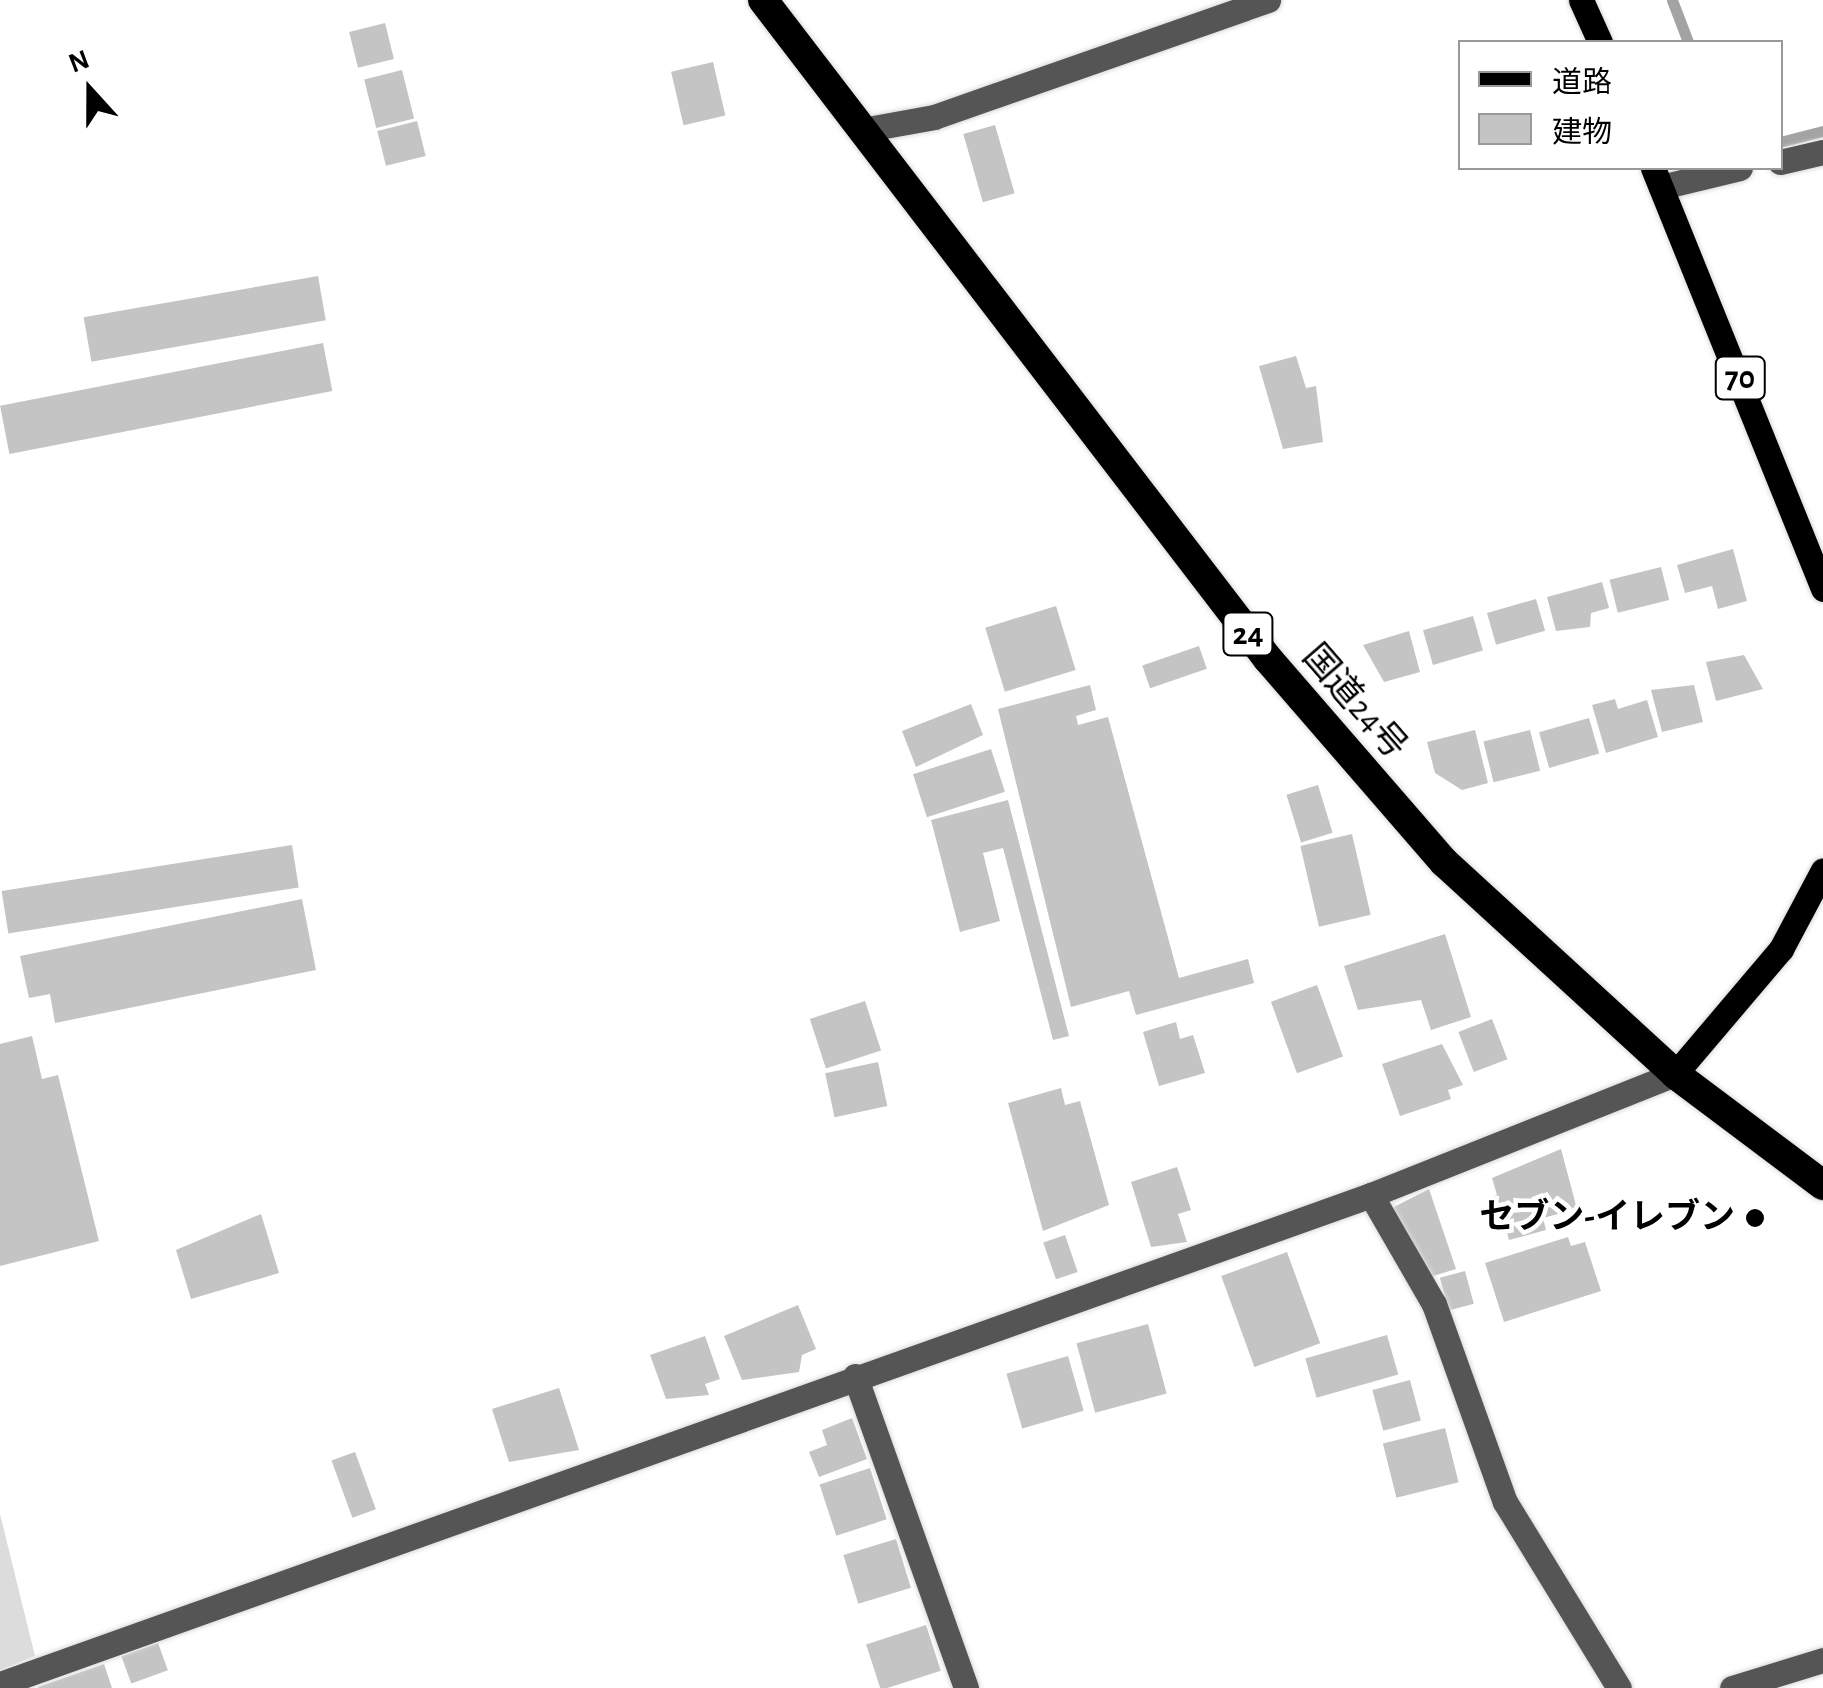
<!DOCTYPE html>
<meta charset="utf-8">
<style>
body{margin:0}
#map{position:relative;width:1823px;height:1688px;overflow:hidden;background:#fff;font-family:"Alegreya Sans","Noto Sans JP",sans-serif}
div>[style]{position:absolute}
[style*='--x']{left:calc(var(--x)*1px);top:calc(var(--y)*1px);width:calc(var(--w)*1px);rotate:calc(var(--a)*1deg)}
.green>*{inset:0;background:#dcdcdc}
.stream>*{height:11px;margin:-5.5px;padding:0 5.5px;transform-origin:5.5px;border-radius:5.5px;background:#a3a3a3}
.building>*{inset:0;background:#c4c4c4;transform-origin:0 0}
.roads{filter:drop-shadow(0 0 2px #dbdbdb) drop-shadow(0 0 2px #dbdbdb)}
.minor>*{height:25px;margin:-12.5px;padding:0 12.5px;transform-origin:12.5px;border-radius:12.5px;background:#555}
.major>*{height:25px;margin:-12.5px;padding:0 12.5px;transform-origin:12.5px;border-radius:12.5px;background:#000}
.highway>*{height:30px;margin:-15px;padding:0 15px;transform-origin:15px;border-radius:15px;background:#000}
.dots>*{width:28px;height:28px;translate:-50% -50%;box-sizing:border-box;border:5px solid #fff;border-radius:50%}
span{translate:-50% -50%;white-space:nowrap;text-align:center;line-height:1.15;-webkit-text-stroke:9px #fff;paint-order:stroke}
.shield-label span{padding:2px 8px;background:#fff;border:2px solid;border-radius:8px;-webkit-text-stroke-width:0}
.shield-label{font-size:32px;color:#000;font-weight:700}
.street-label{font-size:35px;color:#000}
.poi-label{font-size:35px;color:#000;font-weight:700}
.right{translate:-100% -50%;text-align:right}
.legend{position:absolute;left:1458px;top:40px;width:325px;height:130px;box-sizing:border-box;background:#fff;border:2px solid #999;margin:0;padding:12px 18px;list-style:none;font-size:30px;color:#000}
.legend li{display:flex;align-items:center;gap:20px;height:50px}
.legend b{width:50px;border:2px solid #999}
.north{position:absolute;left:40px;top:40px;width:100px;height:100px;-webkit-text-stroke:8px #fff;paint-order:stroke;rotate:339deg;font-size:28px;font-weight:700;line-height:40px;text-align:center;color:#000}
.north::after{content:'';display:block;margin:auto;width:35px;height:45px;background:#000;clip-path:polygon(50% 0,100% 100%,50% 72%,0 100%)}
</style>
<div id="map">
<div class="green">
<i style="clip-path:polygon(0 1514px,35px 1656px,0 1670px)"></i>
</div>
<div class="stream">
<i style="--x:1672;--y:0;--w:45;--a:69.1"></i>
<i style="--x:1780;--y:142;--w:44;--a:-14.3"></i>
</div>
<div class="building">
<i style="left:385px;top:23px;width:37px;height:37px;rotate:76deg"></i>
<i style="left:713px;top:62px;width:55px;height:43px;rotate:77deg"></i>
<i style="left:402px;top:70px;width:50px;height:39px;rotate:76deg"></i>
<i style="left:417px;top:121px;width:36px;height:41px;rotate:76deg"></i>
<i style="left:995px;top:125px;width:71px;height:33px;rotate:74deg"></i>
<i style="left:318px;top:276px;width:45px;height:238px;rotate:80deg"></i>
<i style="left:323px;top:343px;width:49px;height:329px;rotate:79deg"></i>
<i style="clip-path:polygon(1296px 356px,1306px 388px,1316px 386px,1323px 442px,1283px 449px,1259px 366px)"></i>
<i style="clip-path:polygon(1733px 549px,1747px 601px,1718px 609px,1712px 586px,1685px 593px,1677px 565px)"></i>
<i style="left:1661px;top:567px;width:34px;height:53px;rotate:76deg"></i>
<i style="clip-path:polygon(1602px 582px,1609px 608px,1591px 613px,1590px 627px,1556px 631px,1547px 597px)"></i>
<i style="left:1536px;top:599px;width:33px;height:51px;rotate:74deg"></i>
<i style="left:1056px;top:606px;width:67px;height:74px;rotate:73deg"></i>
<i style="left:1473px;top:616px;width:36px;height:52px;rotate:74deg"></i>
<i style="clip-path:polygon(1409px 631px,1420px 672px,1384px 682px,1363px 645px)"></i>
<i style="left:1199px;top:646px;width:24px;height:60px;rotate:71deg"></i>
<i style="clip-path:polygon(1744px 655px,1763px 689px,1716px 701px,1706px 662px)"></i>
<i style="clip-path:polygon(1090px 685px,1096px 710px,1076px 716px,1078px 725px,1108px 717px,1179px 978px,1248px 959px,1254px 983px,1136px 1015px,1129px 991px,1071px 1007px,998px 709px)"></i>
<i style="clip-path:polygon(1694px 685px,1703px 722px,1662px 732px,1651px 690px)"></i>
<i style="clip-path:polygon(1615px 699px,1618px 709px,1647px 700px,1658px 737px,1606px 753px,1592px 705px)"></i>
<i style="clip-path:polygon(971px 704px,983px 735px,916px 767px,902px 731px)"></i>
<i style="left:1589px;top:718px;width:37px;height:52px;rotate:74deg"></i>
<i style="clip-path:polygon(1475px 730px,1488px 783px,1462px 790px,1435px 773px,1427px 742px)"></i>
<i style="left:1530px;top:730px;width:42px;height:48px;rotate:76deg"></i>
<i style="left:991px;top:749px;width:45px;height:82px;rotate:72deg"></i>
<i style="left:1318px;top:785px;width:50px;height:33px;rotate:73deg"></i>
<i style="clip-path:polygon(1008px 800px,1069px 1036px,1053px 1040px,1003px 848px,983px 853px,1000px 921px,960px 932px,931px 820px)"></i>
<i style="left:1352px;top:834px;width:83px;height:53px;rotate:77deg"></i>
<i style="left:292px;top:845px;width:43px;height:294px;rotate:81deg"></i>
<i style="clip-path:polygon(302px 899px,316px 970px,55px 1023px,50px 994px,29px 998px,20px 956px)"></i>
<i style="clip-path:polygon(1445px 934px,1471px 1017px,1431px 1030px,1421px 1000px,1358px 1010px,1344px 966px)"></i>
<i style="left:1317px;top:985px;width:76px;height:49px;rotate:70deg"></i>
<i style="left:865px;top:1001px;width:52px;height:58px;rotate:72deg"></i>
<i style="left:1492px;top:1019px;width:43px;height:36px;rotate:69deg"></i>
<i style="clip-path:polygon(1176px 1022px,1180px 1039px,1193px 1035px,1205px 1073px,1159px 1086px,1143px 1032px)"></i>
<i style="clip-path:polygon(32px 1036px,42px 1079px,58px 1075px,99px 1241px,0 1266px,0 1044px)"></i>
<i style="clip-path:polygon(1442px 1044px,1463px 1085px,1448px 1090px,1451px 1099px,1400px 1116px,1382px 1064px)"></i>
<i style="left:878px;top:1062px;width:45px;height:54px;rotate:78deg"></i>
<i style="clip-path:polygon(1061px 1088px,1065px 1105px,1080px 1101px,1109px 1205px,1043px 1231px,1008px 1103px)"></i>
<i style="clip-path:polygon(1561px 1149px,1577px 1209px,1543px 1218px,1546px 1230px,1509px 1240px,1506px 1229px,1495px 1232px,1486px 1198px,1497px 1195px,1492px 1178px)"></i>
<i style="clip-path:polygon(1177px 1167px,1191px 1210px,1178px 1214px,1187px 1242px,1151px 1247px,1131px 1182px)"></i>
<i style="clip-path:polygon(1429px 1189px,1456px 1269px,1430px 1277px,1392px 1208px)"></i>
<i style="clip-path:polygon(261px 1214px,279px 1273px,191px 1299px,176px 1250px)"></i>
<i style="left:1065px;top:1235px;width:39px;height:23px;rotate:71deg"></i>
<i style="clip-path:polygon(1568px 1237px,1571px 1246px,1585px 1242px,1601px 1291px,1504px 1322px,1485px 1263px)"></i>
<i style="left:1287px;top:1252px;width:97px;height:70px;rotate:70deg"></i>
<i style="left:1465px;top:1271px;width:34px;height:26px;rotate:75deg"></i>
<i style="clip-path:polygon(798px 1305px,816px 1349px,802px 1355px,799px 1372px,742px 1380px,724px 1336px)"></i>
<i style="left:1148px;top:1324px;width:72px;height:74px;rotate:75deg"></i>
<i style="left:1387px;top:1335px;width:41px;height:85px;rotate:74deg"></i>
<i style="clip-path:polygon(705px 1336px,720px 1379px,705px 1384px,709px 1395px,666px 1399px,650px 1355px)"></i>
<i style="left:1068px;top:1356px;width:57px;height:64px;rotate:74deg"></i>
<i style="left:1410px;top:1380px;width:42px;height:39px;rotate:75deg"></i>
<i style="clip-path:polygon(559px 1388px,579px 1450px,509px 1462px,492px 1409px)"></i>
<i style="clip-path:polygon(852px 1418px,867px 1459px,819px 1477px,809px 1452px,827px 1445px,822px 1430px)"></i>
<i style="left:1445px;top:1428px;width:56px;height:64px;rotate:76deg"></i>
<i style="left:355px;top:1452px;width:61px;height:25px;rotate:70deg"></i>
<i style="left:870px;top:1468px;width:54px;height:53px;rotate:72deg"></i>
<i style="left:896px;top:1539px;width:51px;height:55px;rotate:73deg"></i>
<i style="left:926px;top:1625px;width:48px;height:63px;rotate:72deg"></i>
<i style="left:158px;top:1643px;width:29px;height:39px;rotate:70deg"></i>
<i style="clip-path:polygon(104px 1664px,112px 1688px,38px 1688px,38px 1687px)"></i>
</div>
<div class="roads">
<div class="minor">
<i style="--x:862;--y:130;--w:73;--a:-10.2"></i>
<i style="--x:934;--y:117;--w:354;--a:-19.3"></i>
<i style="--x:1780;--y:162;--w:44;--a:-13.1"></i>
<i style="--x:1661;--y:187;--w:81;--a:-13.5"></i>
<i style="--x:1371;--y:1195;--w:126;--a:60"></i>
<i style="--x:1434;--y:1304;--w:210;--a:70.3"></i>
<i style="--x:1505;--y:1502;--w:218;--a:58.5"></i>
<i style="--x:855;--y:1376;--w:331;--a:70.4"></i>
<i style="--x:0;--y:1684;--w:1456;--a:-19.63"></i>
<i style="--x:1371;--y:1195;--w:327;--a:-21.7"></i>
<i style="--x:1732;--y:1688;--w:95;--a:-17.1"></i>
</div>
<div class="major">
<i style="--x:1581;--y:0;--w:46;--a:65.7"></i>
<i style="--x:1653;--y:168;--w:454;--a:68"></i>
<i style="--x:1675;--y:1074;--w:164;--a:-49.7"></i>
<i style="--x:1781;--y:949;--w:89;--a:-62"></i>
</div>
<div class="highway">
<i style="--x:763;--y:0;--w:830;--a:52.54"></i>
<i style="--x:1268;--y:659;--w:269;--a:49.1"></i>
<i style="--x:1444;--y:862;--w:314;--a:42.5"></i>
<i style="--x:1675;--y:1074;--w:185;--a:36.9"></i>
</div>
</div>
<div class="dots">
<i style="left:1755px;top:1218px;background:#000"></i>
</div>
<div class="shield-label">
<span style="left:1740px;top:378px">70</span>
<span style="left:1248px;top:634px">24</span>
</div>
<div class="street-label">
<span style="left:1354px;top:702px;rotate:49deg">国道24号</span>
</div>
<div class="poi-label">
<span class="right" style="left:1735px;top:1218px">セブン-イレブン</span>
</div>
<ul class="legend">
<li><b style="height:12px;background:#000"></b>道路</li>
<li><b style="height:28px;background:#c4c4c4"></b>建物</li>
</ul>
<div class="north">N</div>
</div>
